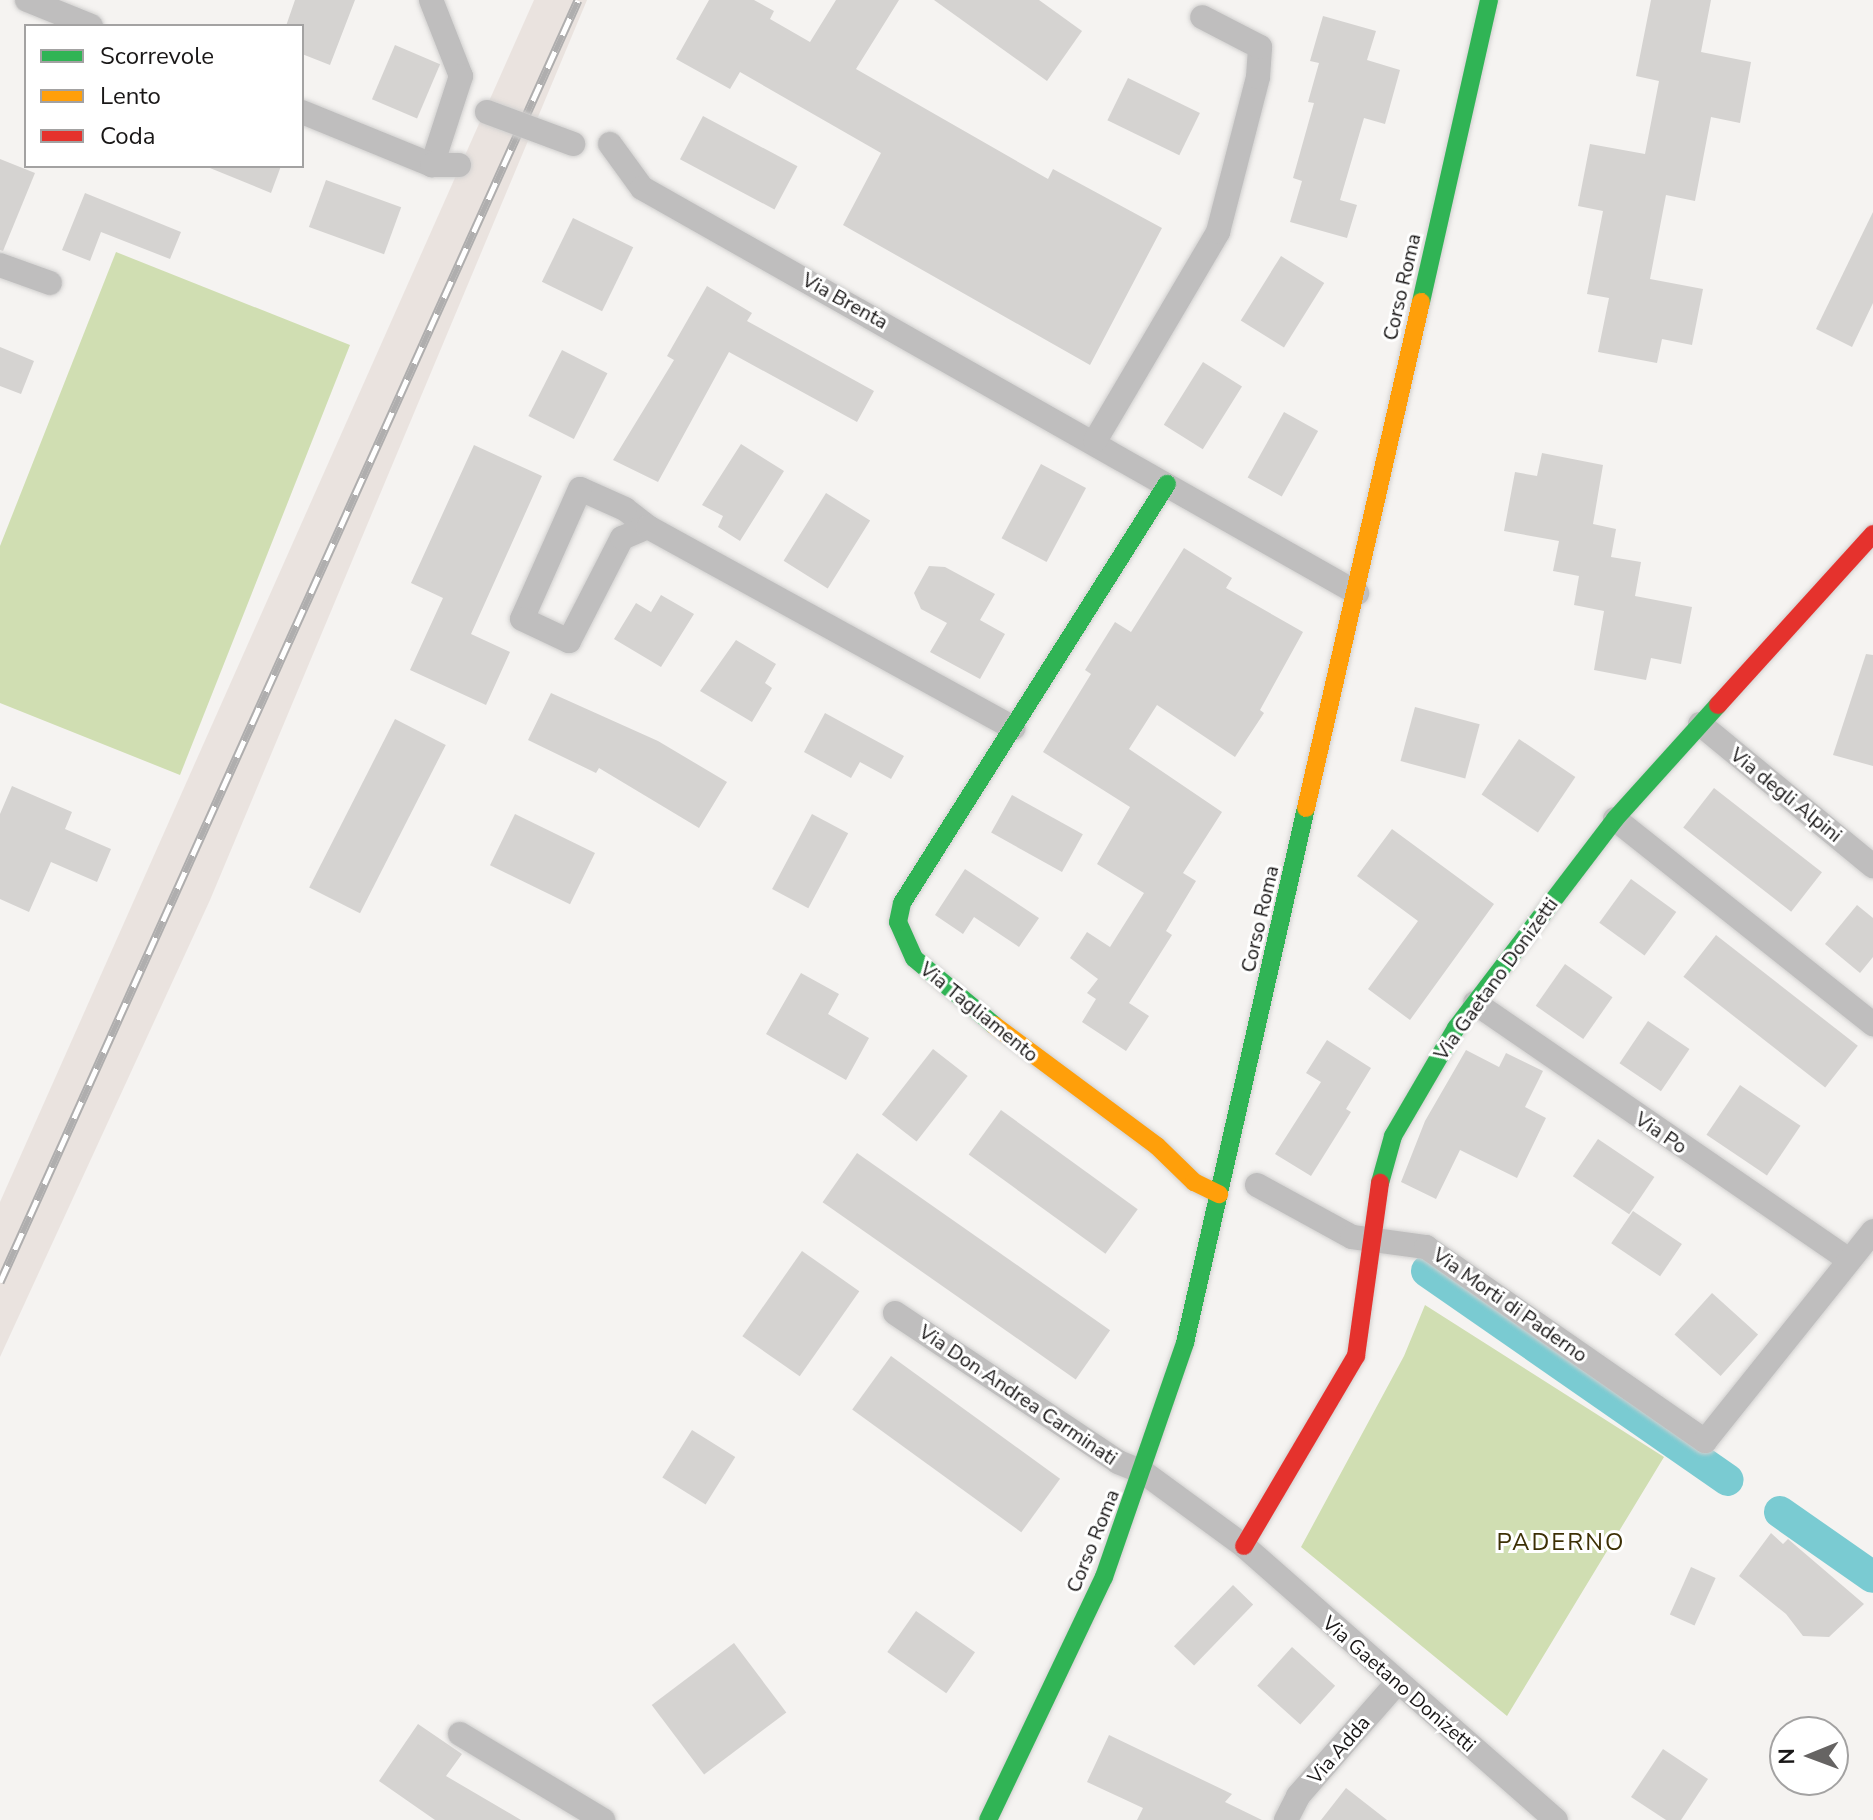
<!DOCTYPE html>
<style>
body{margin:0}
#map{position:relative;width:1873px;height:1820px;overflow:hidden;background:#f5f3f1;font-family:"Nunito Sans",sans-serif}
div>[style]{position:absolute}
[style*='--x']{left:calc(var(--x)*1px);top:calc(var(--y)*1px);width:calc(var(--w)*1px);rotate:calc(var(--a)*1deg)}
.built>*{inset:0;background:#eae3df}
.green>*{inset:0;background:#d0deb2}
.canal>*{height:32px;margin:-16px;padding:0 16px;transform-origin:16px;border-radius:16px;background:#7acbd2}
.building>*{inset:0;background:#d5d3d1;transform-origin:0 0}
.roads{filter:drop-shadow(0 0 2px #d1d0cf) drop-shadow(0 0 2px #d1d0cf)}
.street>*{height:24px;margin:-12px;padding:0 12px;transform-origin:12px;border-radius:12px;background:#bfbebe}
.fast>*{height:18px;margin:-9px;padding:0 9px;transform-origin:9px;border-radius:9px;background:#30b455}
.slow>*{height:18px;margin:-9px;padding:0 9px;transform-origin:9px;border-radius:9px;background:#ff9f0a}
.jam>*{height:18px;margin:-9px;padding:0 9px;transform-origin:9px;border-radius:9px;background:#e5322d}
.rail>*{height:9px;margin-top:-4.5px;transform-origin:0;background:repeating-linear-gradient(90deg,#fff 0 18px,#afaeae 0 36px);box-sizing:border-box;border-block:2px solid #afaeae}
.bridges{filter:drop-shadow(0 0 2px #d1d0cf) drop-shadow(0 0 2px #d1d0cf)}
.street-bridge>*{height:24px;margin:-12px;padding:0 12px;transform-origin:12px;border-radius:12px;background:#bfbebe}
span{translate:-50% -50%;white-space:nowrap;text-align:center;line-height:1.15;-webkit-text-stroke:6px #fff;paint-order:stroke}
.street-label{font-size:20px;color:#191717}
.quarter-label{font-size:24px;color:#3d3005;letter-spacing:2px}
.legend{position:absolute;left:24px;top:24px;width:280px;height:144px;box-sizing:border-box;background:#fff;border:2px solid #a3a2a2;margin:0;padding:10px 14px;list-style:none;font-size:24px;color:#191717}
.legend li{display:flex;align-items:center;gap:16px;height:40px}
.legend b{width:40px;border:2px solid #a3a2a2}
.north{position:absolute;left:1769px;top:1716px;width:80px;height:80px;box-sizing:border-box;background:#fff;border:2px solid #a3a2a2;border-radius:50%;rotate:269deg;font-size:22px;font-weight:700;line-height:32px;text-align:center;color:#191717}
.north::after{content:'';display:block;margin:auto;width:28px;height:36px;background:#666463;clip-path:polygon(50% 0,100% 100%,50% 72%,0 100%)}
</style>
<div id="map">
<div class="built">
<i style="clip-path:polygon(534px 0,587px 0,210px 900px,0 1357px,0 1202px)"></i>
</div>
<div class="green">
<i style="clip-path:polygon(116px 252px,350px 345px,180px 775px,0 703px,0 546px)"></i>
<i style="clip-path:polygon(1425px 1305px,1664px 1457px,1507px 1716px,1301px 1547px,1404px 1356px)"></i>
</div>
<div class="canal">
<i style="--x:1427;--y:1271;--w:366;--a:34.8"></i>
<i style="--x:1780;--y:1512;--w:113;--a:35"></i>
</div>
<div class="building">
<i style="clip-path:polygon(295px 0,355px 0,330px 65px,302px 54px,302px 26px,286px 26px)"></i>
<i style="clip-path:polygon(709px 0,754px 0,774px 11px,770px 19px,810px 42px,836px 0,899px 0,856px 69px,1048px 179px,1053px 169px,1162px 228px,1090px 365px,843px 225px,881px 153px,740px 72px,730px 89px,676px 59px)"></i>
<i style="clip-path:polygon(934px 0,1039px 0,1082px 31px,1047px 81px)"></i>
<i style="clip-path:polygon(1651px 0,1711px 0,1701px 52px,1751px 62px,1740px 123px,1711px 117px,1695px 201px,1666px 195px,1650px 279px,1703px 289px,1692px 345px,1662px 339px,1657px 363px,1598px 352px,1609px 298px,1587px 294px,1603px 211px,1578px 206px,1590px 144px,1645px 154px,1659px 81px,1636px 76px)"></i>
<i style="clip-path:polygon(1323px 16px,1376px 31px,1367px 60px,1400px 70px,1385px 124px,1364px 118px,1340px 200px,1357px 205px,1347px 238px,1290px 222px,1302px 181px,1293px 178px,1314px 103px,1308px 102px,1319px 63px,1310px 61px)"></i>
<i style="left:395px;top:45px;width:49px;height:59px;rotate:23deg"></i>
<i style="left:1128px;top:78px;width:80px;height:47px;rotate:26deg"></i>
<i style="left:703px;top:116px;width:107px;height:49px;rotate:28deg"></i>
<i style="clip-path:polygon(0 159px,35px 173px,3px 251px,0 250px)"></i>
<i style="clip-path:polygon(205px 166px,281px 166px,271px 193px)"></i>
<i style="left:326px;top:180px;width:80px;height:50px;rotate:20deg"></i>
<i style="clip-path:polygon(85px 193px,181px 232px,170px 259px,101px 232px,90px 261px,62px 250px)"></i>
<i style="clip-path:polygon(1873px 212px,1873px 303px,1852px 347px,1816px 329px)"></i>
<i style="left:573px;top:218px;width:67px;height:71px;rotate:26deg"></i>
<i style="left:1281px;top:256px;width:51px;height:76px;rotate:32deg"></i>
<i style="clip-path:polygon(707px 286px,752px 313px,747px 321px,874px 391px,857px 422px,729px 352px,658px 482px,613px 460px,674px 360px,667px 356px)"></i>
<i style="clip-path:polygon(0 347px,34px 361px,21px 394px,0 386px)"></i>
<i style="left:562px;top:350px;width:51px;height:74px;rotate:27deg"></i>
<i style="left:1203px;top:362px;width:46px;height:74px;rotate:32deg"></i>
<i style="left:1284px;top:412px;width:39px;height:75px;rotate:29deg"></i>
<i style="clip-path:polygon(741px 444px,784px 471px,740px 541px,718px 527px,723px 516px,702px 505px)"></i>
<i style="clip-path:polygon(474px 445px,542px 476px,471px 634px,510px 652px,486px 705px,410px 670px,443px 598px,411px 583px)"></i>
<i style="clip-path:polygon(1542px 453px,1603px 465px,1593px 524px,1616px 529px,1611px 557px,1641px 562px,1635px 596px,1692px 607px,1681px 664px,1651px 658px,1646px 680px,1594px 670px,1604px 611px,1574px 605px,1579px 576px,1553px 571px,1559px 541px,1504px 531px,1515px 472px,1537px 476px)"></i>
<i style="left:1041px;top:464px;width:51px;height:84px;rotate:28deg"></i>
<i style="left:826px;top:493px;width:52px;height:80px;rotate:32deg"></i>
<i style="clip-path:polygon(1184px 548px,1232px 578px,1226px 588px,1303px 632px,1260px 710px,1264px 713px,1235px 757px,1157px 705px,1129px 749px,1222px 812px,1183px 873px,1196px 881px,1166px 931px,1172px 935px,1129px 1003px,1149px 1016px,1126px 1051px,1082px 1022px,1096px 999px,1087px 993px,1098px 979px,1070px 958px,1087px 932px,1110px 947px,1144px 893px,1097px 864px,1130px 807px,1043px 752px,1091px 674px,1085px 670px,1115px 622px,1131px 632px)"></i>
<i style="clip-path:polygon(929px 566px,945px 567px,995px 594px,980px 620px,1005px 634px,980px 679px,930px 652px,947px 623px,921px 609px,914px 593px)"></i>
<i style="clip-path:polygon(661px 595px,694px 614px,661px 667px,614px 639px,636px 603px,651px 612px)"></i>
<i style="clip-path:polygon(736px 640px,776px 664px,765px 683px,772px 688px,752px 722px,700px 691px)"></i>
<i style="clip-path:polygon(1866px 654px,1873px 655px,1873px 766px,1833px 755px)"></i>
<i style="clip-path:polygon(551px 693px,658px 741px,727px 782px,699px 828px,599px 768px,596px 773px,528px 740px)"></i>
<i style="left:1415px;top:707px;width:67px;height:56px;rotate:15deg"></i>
<i style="clip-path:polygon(825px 713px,904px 756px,891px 779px,860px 762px,851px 778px,804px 752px)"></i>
<i style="left:395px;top:719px;width:57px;height:189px;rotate:27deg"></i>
<i style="left:1519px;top:739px;width:68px;height:67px;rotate:34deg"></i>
<i style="clip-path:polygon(12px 786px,72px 812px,65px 829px,111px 849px,97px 882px,51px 862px,29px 912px,0 899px,0 814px)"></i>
<i style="left:1714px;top:788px;width:137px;height:50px;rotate:38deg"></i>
<i style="left:1012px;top:795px;width:81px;height:43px;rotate:29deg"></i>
<i style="left:515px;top:814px;width:89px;height:57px;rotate:26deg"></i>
<i style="left:812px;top:814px;width:41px;height:85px;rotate:28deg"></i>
<i style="clip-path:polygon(1392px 829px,1494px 904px,1410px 1020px,1368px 989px,1418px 921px,1357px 876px)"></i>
<i style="clip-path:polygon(965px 869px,1039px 918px,1019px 947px,974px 917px,963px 934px,935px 915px)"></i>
<i style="left:1631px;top:879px;width:56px;height:54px;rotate:36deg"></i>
<i style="clip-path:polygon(1857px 905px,1873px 918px,1873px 957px,1860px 973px,1825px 944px)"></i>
<i style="left:1716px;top:935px;width:180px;height:53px;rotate:38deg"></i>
<i style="left:1565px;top:964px;width:58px;height:51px;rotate:35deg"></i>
<i style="clip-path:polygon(801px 973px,839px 994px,828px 1014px,869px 1038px,846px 1080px,766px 1034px)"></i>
<i style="left:1648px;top:1021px;width:50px;height:51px;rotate:34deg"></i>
<i style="clip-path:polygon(1327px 1040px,1371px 1068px,1346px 1109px,1351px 1112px,1311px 1176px,1275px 1154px,1321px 1082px,1306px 1073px)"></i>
<i style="left:933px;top:1049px;width:44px;height:83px;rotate:38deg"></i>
<i style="clip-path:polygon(1466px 1050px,1499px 1067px,1506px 1053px,1543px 1071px,1525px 1107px,1546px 1118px,1517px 1178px,1460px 1150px,1436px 1199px,1401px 1182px,1425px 1121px)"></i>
<i style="left:1740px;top:1085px;width:73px;height:60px;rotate:34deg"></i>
<i style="left:1001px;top:1110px;width:169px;height:55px;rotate:36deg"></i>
<i style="left:1598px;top:1139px;width:68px;height:45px;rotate:34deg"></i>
<i style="left:857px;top:1153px;width:309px;height:60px;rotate:35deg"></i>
<i style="left:1633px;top:1211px;width:59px;height:39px;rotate:34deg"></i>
<i style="left:802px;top:1251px;width:70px;height:104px;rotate:35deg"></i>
<i style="left:1712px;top:1293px;width:62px;height:56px;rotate:42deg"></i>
<i style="left:891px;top:1356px;width:209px;height:66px;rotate:36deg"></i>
<i style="left:692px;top:1430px;width:51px;height:56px;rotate:32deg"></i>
<i style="clip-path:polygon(1771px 1533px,1783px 1544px,1788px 1539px,1864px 1604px,1829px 1637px,1803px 1636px,1786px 1614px,1739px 1576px)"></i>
<i style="left:1691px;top:1567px;width:27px;height:52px;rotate:24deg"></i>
<i style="left:1233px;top:1585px;width:28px;height:85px;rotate:44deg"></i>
<i style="left:916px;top:1611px;width:72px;height:50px;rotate:35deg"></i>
<i style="left:734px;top:1643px;width:87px;height:103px;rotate:53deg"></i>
<i style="left:1292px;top:1647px;width:58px;height:52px;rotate:42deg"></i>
<i style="clip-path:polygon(418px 1724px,462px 1754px,446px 1776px,521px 1820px,435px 1820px,379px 1781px)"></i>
<i style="clip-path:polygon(1109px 1735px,1232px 1794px,1225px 1802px,1262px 1820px,1137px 1820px,1143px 1808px,1087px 1782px)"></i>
<i style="clip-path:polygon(1663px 1749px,1708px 1779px,1681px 1820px,1666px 1820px,1631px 1797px)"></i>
<i style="clip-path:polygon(1346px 1788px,1387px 1820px,1321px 1820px)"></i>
</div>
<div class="roads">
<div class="street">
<i style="--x:27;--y:0;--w:69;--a:22.1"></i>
<i style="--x:431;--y:0;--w:82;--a:68.5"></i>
<i style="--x:461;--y:76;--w:94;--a:108"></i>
<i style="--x:302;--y:112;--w:140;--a:22.2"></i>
<i style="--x:432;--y:165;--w:27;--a:0"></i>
<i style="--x:610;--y:144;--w:54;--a:54"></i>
<i style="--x:642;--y:188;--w:822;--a:29.53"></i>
<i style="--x:0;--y:265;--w:53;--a:19.8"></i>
<i style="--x:1095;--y:441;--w:243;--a:-59.5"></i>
<i style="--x:1218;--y:232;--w:160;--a:-75.5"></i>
<i style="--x:1258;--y:77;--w:30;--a:-86"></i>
<i style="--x:1260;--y:47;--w:65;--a:-152.7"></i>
<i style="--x:648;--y:527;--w:29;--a:-142"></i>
<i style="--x:625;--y:509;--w:49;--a:-156"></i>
<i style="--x:580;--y:489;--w:142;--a:114"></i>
<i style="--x:522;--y:619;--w:52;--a:25.1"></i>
<i style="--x:569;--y:641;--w:116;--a:-62.8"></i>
<i style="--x:622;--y:538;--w:28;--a:-23"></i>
<i style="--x:648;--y:527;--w:417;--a:28.8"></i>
<i style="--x:1700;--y:724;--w:224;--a:39.4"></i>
<i style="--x:1615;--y:819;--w:330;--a:38.5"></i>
<i style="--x:1475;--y:1003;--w:454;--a:34.5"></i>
<i style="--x:1257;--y:1185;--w:108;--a:28.7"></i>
<i style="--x:1352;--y:1237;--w:75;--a:7.7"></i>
<i style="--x:1426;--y:1247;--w:340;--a:34.8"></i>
<i style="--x:1705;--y:1441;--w:269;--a:-51.3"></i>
<i style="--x:895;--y:1313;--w:268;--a:33.7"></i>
<i style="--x:1118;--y:1462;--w:27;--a:22"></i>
<i style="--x:1143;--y:1472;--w:125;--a:36.2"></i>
<i style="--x:1244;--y:1546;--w:415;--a:41.3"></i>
<i style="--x:460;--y:1734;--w:167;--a:31"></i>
<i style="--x:1286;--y:1820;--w:27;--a:-63"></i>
<i style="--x:1298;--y:1796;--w:150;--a:-48.8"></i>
</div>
<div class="fast">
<i style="--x:1421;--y:302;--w:310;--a:-77.3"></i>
<i style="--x:994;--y:1025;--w:104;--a:-140.1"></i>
<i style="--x:914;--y:958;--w:39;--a:-114"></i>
<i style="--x:898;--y:922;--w:19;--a:-78"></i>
<i style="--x:902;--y:903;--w:496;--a:-57.7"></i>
<i style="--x:1380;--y:1183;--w:49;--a:-74.5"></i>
<i style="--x:1393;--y:1136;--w:125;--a:-59.7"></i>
<i style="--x:1456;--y:1028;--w:263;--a:-52.7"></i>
<i style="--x:1615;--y:819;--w:154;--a:-47.9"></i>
<i style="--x:988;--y:1820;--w:269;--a:-64.5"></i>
<i style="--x:1104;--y:1577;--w:248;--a:-70.9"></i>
<i style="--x:1185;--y:1343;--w:549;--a:-77.26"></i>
</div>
<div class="slow">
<i style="--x:1306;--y:808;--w:519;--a:-77.2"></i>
<i style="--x:994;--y:1025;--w:203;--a:36.6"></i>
<i style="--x:1157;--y:1146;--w:52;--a:44.2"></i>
<i style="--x:1194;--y:1182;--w:28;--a:26"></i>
</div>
<div class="jam">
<i style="--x:1718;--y:705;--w:231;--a:-47.8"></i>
<i style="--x:1244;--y:1546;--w:221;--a:-59.5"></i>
<i style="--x:1356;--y:1356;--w:175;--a:-82.1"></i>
</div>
</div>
<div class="rail">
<i style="--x:0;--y:1282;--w:1406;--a:-65.73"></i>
</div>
<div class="bridges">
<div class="street-bridge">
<i style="--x:487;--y:112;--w:92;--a:20.4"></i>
</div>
</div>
<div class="street-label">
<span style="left:1402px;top:287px;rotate:-77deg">Corso Roma</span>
<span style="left:845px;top:301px;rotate:29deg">Via Brenta</span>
<span style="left:1786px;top:795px;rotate:39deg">Via degli Alpini</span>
<span style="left:1260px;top:919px;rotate:-77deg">Corso Roma</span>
<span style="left:1496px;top:979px;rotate:-54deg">Via Gaetano Donizetti</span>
<span style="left:979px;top:1012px;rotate:39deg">Via Tagliamento</span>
<span style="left:1661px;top:1133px;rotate:34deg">Via Po</span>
<span style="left:1510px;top:1305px;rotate:35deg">Via Morti di Paderno</span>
<span style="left:1018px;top:1395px;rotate:34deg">Via Don Andrea Carminati</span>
<span style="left:1093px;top:1541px;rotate:-68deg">Corso Roma</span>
<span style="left:1399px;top:1684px;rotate:41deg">Via Gaetano Donizetti</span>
<span style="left:1339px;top:1750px;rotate:-49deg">Via Adda</span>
</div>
<div class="quarter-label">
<span style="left:1561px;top:1543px">PADERNO</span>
</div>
<ul class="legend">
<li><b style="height:10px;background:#30b455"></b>Scorrevole</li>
<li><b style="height:10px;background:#ff9f0a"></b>Lento</li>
<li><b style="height:10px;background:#e5322d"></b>Coda</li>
</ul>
<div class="north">N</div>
</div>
